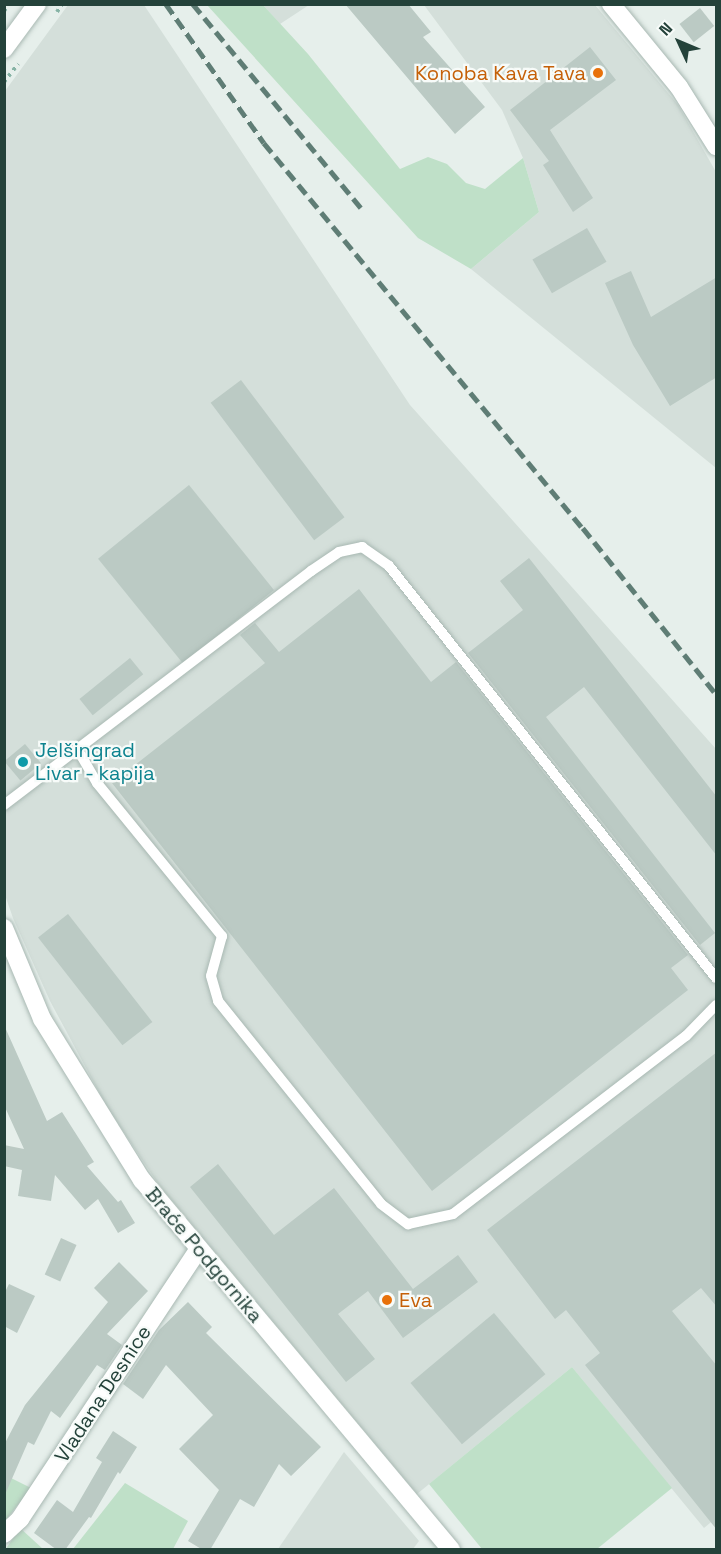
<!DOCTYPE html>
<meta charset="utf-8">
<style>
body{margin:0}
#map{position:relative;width:721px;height:1554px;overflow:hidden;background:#e6efeb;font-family:"Space Grotesk",sans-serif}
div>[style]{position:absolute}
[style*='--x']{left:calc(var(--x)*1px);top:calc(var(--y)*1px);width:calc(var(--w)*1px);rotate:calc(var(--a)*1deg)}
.built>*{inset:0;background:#d4dfda}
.green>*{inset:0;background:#bfe0c8}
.building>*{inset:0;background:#bbcac4;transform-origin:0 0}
.path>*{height:4px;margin-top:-2px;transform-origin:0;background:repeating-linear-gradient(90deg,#86b3a5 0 3px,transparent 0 7.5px)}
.roads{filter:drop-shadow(0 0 2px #a8b8b2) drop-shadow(0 0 2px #a8b8b2)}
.lane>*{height:10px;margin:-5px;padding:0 5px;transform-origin:5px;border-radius:5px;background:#fff}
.street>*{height:18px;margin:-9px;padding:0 9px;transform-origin:9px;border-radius:9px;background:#fff}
.secondary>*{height:18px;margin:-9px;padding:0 9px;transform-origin:9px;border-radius:9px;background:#fff}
.rail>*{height:4.5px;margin-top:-2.25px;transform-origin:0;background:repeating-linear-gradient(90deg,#5f7d75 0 12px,transparent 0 18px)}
.dots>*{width:16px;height:16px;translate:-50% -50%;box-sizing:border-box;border:3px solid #f7fbf9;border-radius:50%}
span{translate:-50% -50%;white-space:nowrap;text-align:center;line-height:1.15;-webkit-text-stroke:4.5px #f7fbf9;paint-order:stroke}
.food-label{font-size:20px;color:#c56008}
.right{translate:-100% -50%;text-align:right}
.left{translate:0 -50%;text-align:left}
.culture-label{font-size:20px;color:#0d838f}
.street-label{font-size:20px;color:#24423a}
.frame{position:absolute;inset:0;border:6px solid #24423a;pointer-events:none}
.north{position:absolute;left:649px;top:12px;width:60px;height:60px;-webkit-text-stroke:4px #f7fbf9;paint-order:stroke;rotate:314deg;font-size:16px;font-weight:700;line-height:24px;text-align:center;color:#24423a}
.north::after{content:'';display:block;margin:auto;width:21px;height:27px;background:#24423a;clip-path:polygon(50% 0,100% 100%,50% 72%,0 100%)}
</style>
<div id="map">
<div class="built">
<i style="clip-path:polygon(68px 5px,144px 5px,410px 405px,716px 749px,716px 1518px,704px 1528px,572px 1367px,417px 1494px,159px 1185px,107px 1107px,50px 1001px,13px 918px,5px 895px,5px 91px)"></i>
<i style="clip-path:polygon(263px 5px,309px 5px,280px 24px)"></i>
<i style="clip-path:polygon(424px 5px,595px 5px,678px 105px,716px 172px,716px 468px,471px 269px,539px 212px,523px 158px,502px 110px)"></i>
<i style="clip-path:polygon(344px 1452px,419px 1541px,413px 1549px,278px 1549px)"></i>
</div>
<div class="green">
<i style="clip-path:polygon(207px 5px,263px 5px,308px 54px,400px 169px,428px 157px,447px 164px,466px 183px,485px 189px,523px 158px,539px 212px,471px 269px,418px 238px)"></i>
<i style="clip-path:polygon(572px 1367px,672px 1488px,597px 1549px,482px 1549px,429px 1484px)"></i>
<i style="clip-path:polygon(5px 1475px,31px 1488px,5px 1521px)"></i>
<i style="clip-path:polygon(125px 1483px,188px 1521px,173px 1549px,73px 1549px)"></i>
<i style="clip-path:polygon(20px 1528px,43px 1549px,5px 1550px)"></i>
</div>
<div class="building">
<i style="clip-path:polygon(345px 4px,408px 4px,431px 32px,423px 37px,485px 107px,455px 134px)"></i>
<i style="left:700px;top:8px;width:23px;height:26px;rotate:52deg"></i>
<i style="clip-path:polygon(590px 47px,616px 80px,550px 130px,593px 198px,573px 212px,543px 165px,549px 161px,510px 110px)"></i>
<i style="left:587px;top:228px;width:39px;height:63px;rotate:60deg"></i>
<i style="clip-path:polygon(631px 271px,651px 317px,717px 277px,717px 377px,670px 406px,633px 345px,605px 283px)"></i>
<i style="left:241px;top:380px;width:172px;height:38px;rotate:53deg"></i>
<i style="left:189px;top:485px;width:135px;height:117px;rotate:51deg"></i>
<i style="clip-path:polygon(529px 558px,717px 797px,717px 856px,584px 687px,546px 717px,715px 933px,700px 945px,468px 653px,523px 610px,500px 581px)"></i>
<i style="clip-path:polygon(359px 589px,431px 682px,456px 662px,688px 955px,671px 968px,688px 990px,432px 1191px,112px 783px,265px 663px,240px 635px,255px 623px,279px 652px)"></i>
<i style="left:130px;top:658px;width:21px;height:65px;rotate:51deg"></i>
<i style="left:25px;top:744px;width:25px;height:27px;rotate:50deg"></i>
<i style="left:68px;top:914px;width:137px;height:38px;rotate:52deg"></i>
<i style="clip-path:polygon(4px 1025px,47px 1121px,62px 1112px,94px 1162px,87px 1166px,118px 1202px,121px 1200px,135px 1223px,118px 1233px,98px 1199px,85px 1210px,55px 1175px,51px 1201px,18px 1196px,22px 1170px,4px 1166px,4px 1145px,24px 1149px,4px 1105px)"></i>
<i style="clip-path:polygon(717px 1052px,717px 1307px,701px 1288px,672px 1311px,717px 1366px,717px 1530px,585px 1365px,600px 1353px,566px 1310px,555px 1319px,487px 1230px)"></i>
<i style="clip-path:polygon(218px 1164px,274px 1235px,334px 1188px,413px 1289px,458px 1255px,478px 1282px,403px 1338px,368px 1291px,338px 1314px,375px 1359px,346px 1382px,190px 1187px)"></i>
<i style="left:61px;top:1238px;width:17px;height:40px;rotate:24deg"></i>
<i style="clip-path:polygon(119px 1262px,148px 1291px,107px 1334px,122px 1345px,105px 1370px,97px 1365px,60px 1418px,51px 1411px,34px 1445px,28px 1442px,4px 1497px,4px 1445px,25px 1405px,108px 1302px,94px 1288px)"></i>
<i style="clip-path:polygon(9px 1284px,35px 1296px,17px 1333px,4px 1326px,4px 1294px)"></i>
<i style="clip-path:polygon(188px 1302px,212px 1327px,206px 1333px,321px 1447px,291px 1476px,279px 1464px,254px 1507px,240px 1499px,210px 1550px,203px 1550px,188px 1541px,219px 1490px,179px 1449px,213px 1415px,166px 1365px,143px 1399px,123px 1384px,159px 1330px)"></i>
<i style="left:494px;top:1313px;width:80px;height:109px;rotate:50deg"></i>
<i style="clip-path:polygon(113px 1431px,137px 1447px,120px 1474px,118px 1472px,91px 1518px,89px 1517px,65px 1550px,57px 1550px,34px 1533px,57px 1500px,73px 1512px,102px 1462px,96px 1458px)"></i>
</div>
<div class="path">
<i style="--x:4;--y:11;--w:9;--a:-54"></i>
<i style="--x:57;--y:12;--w:9;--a:-58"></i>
<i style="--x:4;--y:82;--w:23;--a:-52"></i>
</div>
<div class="roads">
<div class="lane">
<i style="--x:78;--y:750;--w:38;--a:60"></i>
<i style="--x:97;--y:783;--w:198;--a:50.8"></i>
<i style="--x:222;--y:936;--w:41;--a:105.4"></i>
<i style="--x:211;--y:976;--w:26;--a:74"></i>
<i style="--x:218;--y:1001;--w:260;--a:51.2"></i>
<i style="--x:381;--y:1204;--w:34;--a:37"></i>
<i style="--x:408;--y:1224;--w:46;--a:-12.5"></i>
<i style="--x:453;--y:1214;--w:293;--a:-37.4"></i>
<i style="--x:686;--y:1036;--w:43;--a:-45.9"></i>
<i style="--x:4;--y:805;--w:386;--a:-37.3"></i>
<i style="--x:311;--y:571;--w:34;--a:-34"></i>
<i style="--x:339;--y:552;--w:24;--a:-12"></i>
<i style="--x:362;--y:547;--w:33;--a:35"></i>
<i style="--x:389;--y:566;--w:526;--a:51.56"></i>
</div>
<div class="street">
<i style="--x:611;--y:4;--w:107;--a:50.7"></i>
<i style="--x:679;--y:87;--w:70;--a:57.9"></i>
<i style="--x:4;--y:928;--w:99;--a:67.3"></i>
<i style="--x:42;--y:1019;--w:190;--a:58.2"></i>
<i style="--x:142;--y:1180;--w:482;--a:50.1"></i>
<i style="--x:4;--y:1534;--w:22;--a:-43"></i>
<i style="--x:20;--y:1519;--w:323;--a:-56.5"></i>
</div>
<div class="secondary">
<i style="--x:4;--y:49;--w:56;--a:-53.7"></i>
</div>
</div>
<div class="rail">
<i style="--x:166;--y:4;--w:170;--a:54.8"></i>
<i style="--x:264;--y:143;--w:500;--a:50.4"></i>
<i style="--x:583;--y:528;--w:213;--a:51.3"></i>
<i style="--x:193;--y:4;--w:266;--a:50.5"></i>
</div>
<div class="dots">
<i style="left:598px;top:73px;background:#e8710a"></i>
<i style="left:23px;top:762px;background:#0f9aa8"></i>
<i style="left:387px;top:1300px;background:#e8710a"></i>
</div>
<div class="food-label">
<span class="right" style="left:586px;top:73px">Konoba Kava Tava</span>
<span class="left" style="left:399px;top:1300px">Eva</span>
</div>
<div class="culture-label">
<span class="left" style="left:35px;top:762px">Jelšingrad<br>Livar - kapija</span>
</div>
<div class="street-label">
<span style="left:204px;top:1255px;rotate:50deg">Braće Podgornika</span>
<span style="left:103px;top:1394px;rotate:-57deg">Vladana Desnice</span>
</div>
<div class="frame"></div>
<div class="north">N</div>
</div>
